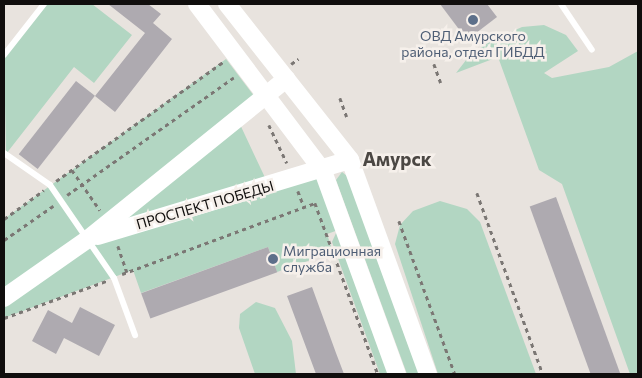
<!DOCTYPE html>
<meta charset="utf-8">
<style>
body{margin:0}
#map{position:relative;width:642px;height:378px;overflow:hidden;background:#e8e3de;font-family:Commissioner,sans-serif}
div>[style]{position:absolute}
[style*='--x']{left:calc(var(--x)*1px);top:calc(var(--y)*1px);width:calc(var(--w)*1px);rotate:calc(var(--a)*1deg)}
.green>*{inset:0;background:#b2d6c2}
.building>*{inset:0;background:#aeaab0;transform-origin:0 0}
.path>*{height:2.5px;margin-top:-1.25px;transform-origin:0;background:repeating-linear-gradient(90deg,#7b7774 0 4px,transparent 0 8px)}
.lane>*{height:6px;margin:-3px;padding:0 3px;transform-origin:3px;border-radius:3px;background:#fff}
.secondary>*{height:18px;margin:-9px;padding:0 9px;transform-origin:9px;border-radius:9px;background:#fff}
.dots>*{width:14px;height:14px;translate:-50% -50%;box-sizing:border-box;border:2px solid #f6f0eb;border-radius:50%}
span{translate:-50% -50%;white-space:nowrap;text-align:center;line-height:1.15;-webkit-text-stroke:5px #f6f0eb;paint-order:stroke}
.service-label{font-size:14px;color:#4e5e75}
.left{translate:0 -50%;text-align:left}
.street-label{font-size:14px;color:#100e0d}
.district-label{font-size:19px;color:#4b4743;font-weight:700}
.frame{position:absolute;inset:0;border:5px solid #100e0d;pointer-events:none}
</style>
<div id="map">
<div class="green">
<i style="clip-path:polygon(44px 4px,92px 4px,132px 35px,94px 83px,74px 67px,6px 154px,4px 55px)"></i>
<i style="clip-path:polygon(544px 25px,566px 35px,578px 51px,544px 73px,552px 78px,609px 67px,638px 51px,638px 374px,630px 374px,562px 184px,539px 170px,498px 57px,456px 73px,470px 55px,491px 41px,522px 27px)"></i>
<i style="clip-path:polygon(226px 59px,258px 101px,237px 118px,269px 186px,323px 171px,344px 228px,327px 234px,333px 252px,277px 272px,268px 247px,141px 293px,133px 270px,4px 318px,4px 219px)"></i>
<i style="clip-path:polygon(342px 172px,347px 176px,419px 374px,407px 374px,336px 180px)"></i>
<i style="clip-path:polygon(440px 201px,467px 209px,480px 222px,536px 374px,438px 374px,395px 244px,400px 225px,413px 211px)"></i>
<i style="clip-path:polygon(336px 233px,340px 233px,395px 374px,380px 374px,332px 242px)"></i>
<i style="clip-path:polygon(256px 302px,275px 308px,292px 341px,296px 374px,255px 374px,239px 328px,240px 314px)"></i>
</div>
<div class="building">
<i style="clip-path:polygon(108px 4px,148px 4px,161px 14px,153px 23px,172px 39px,115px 112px,95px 96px,145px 33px)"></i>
<i style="clip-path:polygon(440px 4px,487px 4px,497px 17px,467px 40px)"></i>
<i style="left:76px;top:81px;width:24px;height:93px;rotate:38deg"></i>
<i style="left:556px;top:197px;width:188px;height:28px;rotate:70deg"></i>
<i style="left:268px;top:247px;width:27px;height:135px;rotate:70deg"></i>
<i style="clip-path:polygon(312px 287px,336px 353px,344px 374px,316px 374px,287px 296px)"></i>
<i style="clip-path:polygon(80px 307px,115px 325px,99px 356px,64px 338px,56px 354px,32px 341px,48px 310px,72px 323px)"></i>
</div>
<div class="path">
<i style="--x:291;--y:64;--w:9;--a:-36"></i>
<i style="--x:434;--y:64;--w:20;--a:70"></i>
<i style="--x:340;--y:98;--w:20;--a:70"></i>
<i style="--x:269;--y:125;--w:42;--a:64.7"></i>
<i style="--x:72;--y:170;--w:49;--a:55"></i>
<i style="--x:56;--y:181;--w:205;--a:-35.5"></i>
<i style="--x:298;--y:191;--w:17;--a:69"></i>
<i style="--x:477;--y:193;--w:193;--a:70"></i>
<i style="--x:67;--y:195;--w:204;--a:-35.2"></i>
<i style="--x:4;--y:219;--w:49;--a:-35.9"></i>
<i style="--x:399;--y:221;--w:163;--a:69.9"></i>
<i style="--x:4;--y:240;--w:60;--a:-34.8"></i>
<i style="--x:118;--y:246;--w:28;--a:71"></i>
<i style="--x:122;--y:274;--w:206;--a:-20.2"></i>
<i style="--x:315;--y:203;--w:182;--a:69.8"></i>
<i style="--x:4;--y:318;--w:109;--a:-19.9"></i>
</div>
<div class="lane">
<i style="--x:561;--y:4;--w:55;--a:56"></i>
<i style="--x:4;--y:55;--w:65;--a:-51.9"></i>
<i style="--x:4;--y:153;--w:56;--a:34.8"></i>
<i style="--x:50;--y:185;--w:113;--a:55.5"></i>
<i style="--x:114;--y:278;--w:61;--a:69.8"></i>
</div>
<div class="secondary">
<i style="--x:197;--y:4;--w:209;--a:53"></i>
<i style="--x:323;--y:171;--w:216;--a:70"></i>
<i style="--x:227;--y:4;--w:199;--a:51.7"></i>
<i style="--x:350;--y:160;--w:228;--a:70"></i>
<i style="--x:98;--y:236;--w:263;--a:-16.8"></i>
<i style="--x:4;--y:298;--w:103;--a:-35.1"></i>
<i style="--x:88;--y:239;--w:255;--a:-38.9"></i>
</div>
<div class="dots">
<i style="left:473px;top:20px;background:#5c6f8a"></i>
<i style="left:273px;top:259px;background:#5c6f8a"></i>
</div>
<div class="service-label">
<span style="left:473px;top:44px">ОВД Амурского<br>района, отдел ГИБДД</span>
<span class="left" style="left:283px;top:259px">Миграционная<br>служба</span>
</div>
<div class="street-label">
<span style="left:205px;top:205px;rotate:-16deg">ПРОСПЕКТ ПОБЕДЫ</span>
</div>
<div class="district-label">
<span style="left:397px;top:159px">Амурск</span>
</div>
<div class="frame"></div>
</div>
